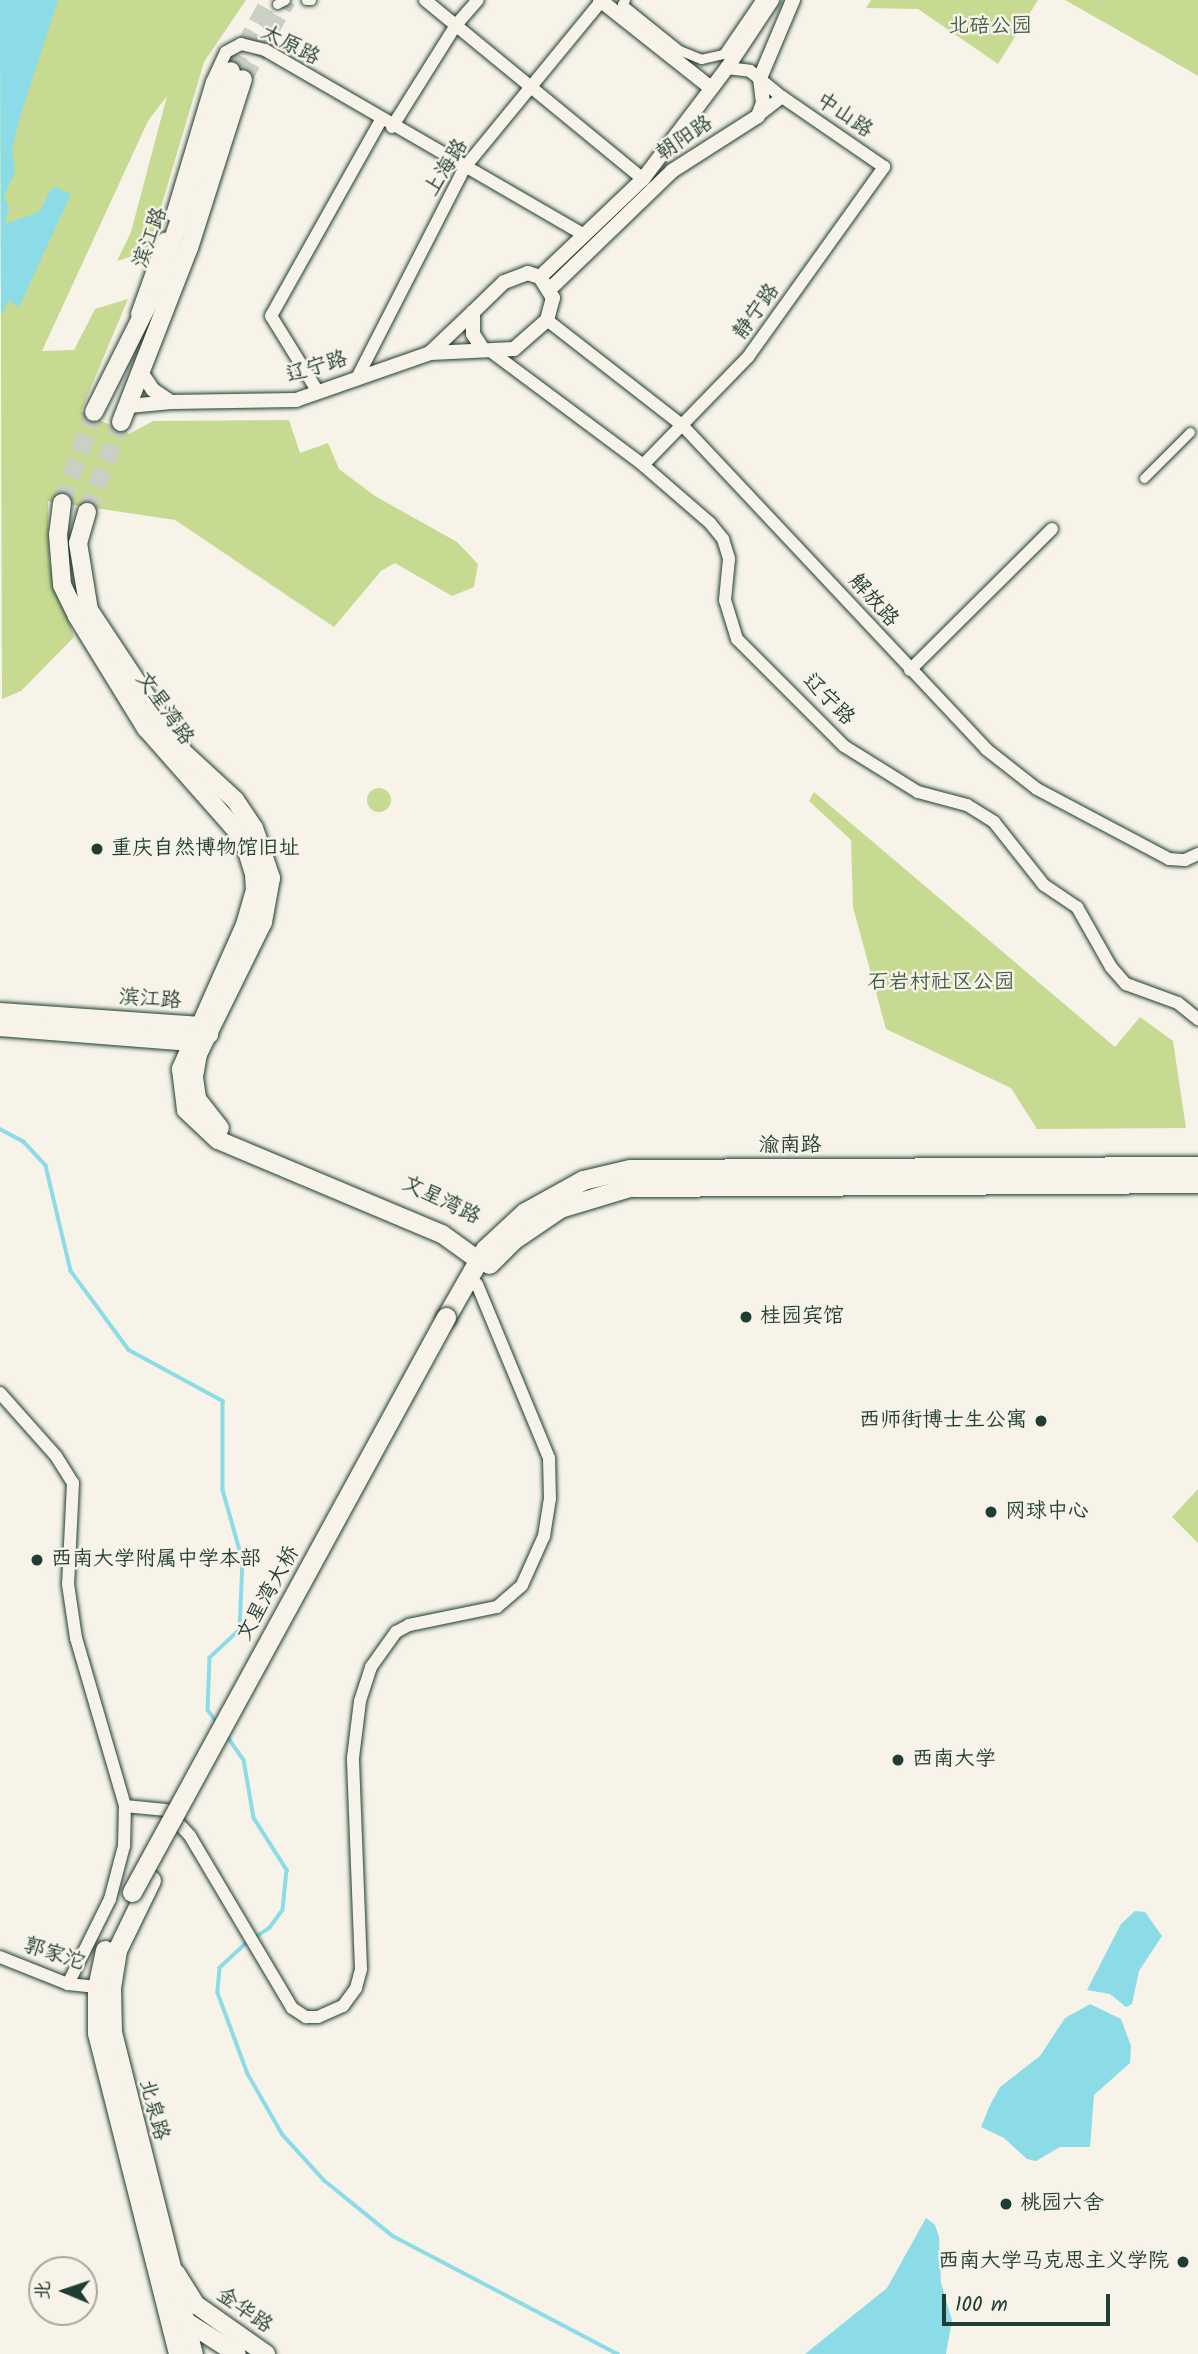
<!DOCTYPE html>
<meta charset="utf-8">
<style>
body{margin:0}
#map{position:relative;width:1198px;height:2354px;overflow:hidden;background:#f7f3e8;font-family:Kalam,"LXGW WenKai TC",sans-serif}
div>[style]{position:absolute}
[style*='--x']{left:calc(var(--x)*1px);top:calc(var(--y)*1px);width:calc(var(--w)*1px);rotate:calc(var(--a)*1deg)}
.green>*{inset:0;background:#c6db91}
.round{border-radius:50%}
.water>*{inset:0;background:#8cdce8}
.stream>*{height:3.5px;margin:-1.75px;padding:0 1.75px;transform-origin:1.75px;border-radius:1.75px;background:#8cdce8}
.secondary-tunnel>*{height:18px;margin-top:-9px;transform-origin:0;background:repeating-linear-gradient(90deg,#cccfc4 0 18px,transparent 0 27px)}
.roads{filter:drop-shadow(0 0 2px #1f3d34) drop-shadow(0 0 2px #1f3d34)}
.pedestrian>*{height:9px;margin:-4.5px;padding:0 4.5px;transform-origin:4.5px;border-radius:4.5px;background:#f7f3e8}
.minor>*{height:12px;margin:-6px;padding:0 6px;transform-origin:6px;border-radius:6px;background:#f7f3e8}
.tertiary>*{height:14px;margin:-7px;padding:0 7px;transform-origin:7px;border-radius:7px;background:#f7f3e8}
.secondary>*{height:18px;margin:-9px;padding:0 9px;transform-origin:9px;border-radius:9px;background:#f7f3e8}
.trunk>*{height:19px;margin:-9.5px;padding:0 9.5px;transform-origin:9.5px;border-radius:9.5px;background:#f7f3e8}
.bridges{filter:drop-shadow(0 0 2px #1f3d34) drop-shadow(0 0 2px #1f3d34)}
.trunk-bridge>*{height:19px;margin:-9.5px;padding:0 9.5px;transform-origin:9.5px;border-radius:9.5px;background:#f7f3e8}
.dots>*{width:19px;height:19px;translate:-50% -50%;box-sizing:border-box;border:4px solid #f7f3e8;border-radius:50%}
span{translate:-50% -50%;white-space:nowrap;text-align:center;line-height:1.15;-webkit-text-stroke:5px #f7f3e8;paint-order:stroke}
.park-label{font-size:21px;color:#405d47}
.street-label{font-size:21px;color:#1f3d34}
.poi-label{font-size:21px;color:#1f3d34}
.left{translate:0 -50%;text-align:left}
.right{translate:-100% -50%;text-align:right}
.north{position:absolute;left:28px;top:2256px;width:70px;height:70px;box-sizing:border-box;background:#f7f3e8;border:2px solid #a1aaa0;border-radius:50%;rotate:272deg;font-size:19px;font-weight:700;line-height:28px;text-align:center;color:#1f3d34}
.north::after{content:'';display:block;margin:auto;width:24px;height:32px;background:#1f3d34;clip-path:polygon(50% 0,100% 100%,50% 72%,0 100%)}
.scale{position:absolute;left:942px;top:2294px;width:168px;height:32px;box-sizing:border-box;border:4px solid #1f3d34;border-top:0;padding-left:9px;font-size:21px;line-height:24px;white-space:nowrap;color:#1f3d34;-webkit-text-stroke:5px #f7f3e8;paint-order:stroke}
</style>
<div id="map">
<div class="green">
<i style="clip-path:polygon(0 0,246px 0,204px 62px,148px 251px,117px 261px,131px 232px,167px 96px,148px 121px,42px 351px,74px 350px,95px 309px,128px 299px,81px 411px,129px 434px,153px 421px,289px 420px,300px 453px,328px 443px,339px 469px,375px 496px,457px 542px,478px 564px,474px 587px,452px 596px,395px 563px,381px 571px,334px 627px,175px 520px,48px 501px,49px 560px,74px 637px,21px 691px,2px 699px)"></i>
<i style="clip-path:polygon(871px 0,1038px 0,998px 64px,918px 9px,866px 8px)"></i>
<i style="clip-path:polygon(1065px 0,1198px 0,1198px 76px,1162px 55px)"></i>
<i class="round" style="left:367px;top:788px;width:24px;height:24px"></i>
<i style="clip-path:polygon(814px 792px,1115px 1047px,1140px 1017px,1173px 1041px,1186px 1128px,1037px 1129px,1011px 1088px,886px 1029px,853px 907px,851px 840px,809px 801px)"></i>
<i style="clip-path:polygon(1198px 1489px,1198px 1543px,1172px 1517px)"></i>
</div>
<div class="water">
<i style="clip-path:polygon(0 0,58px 0,21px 113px,12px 150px,15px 172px,4px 196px,9px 208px,5px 224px,39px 212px,53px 186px,71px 194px,19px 307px,9px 300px,1px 315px)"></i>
<i style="clip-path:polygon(1135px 1911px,1145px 1912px,1162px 1936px,1139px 1971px,1132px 2004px,1126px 2007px,1110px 1994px,1087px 1990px,1121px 1924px)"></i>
<i style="clip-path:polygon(1090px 2004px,1121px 2019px,1131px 2046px,1130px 2063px,1094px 2095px,1090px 2147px,1060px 2147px,1036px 2161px,1027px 2159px,1004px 2138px,981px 2127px,990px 2105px,1000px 2087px,1040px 2056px,1065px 2018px)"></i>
<i style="clip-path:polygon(926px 2218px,935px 2225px,939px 2237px,941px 2283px,952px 2320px,946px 2354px,805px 2354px,887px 2288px)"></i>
</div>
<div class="stream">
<i style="--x:0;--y:1129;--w:27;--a:28"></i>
<i style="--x:24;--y:1142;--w:33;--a:47"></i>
<i style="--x:46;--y:1166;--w:108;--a:76.6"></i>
<i style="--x:71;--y:1271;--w:98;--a:53.7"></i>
<i style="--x:129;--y:1350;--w:107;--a:28.5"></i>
<i style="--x:223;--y:1401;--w:89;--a:90"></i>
<i style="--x:223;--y:1490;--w:74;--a:74.3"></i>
<i style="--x:243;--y:1561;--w:69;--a:92.5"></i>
<i style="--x:240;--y:1630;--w:41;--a:137"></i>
<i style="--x:210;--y:1658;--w:52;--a:92.2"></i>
<i style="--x:208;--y:1710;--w:14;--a:54"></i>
<i style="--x:225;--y:1733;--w:33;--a:55"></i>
<i style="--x:244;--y:1760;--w:59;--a:80.2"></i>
<i style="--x:254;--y:1818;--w:62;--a:57.6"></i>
<i style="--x:287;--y:1870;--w:40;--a:95.7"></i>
<i style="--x:283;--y:1910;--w:22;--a:126"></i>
<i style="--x:270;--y:1928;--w:18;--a:146"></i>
<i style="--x:248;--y:1942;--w:38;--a:137"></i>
<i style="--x:220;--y:1968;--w:25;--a:95"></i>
<i style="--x:218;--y:1993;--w:86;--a:69.7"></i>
<i style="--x:248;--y:2074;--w:70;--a:60.2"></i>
<i style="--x:283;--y:2135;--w:61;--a:47.7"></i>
<i style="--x:324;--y:2180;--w:89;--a:39.1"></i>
<i style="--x:393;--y:2236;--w:254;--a:27.7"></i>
</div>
<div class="secondary-tunnel">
<i style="--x:231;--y:71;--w:81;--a:-61.2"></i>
<i style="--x:243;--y:79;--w:90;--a:-60.9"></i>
<i style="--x:62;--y:503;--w:96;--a:-70.6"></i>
<i style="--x:87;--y:512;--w:96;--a:-69.3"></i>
</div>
<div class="roads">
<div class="pedestrian">
<i style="--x:306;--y:0;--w:5;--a:0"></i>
<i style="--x:625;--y:0;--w:5;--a:127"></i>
<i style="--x:622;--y:4;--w:73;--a:38.9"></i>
<i style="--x:679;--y:50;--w:24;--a:22"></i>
<i style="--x:701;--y:59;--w:23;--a:-13"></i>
<i style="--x:723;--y:54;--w:65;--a:-55.6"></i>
<i style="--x:277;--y:4;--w:9;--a:-27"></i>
<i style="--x:1144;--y:478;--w:65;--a:-45"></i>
</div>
<div class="minor">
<i style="--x:425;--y:0;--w:282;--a:39.4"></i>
<i style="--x:727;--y:68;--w:23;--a:7"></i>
<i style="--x:750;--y:71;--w:41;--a:39.1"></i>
<i style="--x:782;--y:97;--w:31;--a:142"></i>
<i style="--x:392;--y:127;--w:120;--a:-57.9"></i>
<i style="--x:456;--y:25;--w:33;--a:-49"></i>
<i style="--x:172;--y:215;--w:139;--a:-73.3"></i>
<i style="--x:212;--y:82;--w:33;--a:-65"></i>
<i style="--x:226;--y:52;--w:17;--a:-28"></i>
<i style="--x:241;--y:44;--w:25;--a:14"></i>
<i style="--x:265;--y:50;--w:367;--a:30.1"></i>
<i style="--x:137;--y:314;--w:80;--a:-70.2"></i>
<i style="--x:547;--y:320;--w:172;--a:37.9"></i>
<i style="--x:683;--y:426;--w:443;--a:46.8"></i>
<i style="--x:986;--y:749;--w:65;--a:38.1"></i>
<i style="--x:1037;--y:789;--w:149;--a:27.9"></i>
<i style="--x:1169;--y:859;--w:16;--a:4"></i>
<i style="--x:1185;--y:860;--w:14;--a:-25"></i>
<i style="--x:493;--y:353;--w:187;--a:36.7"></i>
<i style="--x:643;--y:465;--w:89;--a:40.9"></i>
<i style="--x:710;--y:523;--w:21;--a:51"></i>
<i style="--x:723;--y:539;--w:21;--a:73"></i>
<i style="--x:729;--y:559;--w:41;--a:95.6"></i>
<i style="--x:725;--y:600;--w:41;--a:72.9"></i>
<i style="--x:737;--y:639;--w:151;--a:45"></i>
<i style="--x:844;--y:746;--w:87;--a:31.9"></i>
<i style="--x:918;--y:792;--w:51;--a:14.9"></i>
<i style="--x:967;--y:805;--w:32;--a:32"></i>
<i style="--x:994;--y:822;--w:80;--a:51.6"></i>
<i style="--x:1044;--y:885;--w:40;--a:34"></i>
<i style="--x:1077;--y:907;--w:69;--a:60.5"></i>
<i style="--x:1111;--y:967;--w:23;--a:49"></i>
<i style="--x:1126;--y:984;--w:55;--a:20.1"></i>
<i style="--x:1178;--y:1003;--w:26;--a:39"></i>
<i style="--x:357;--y:378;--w:237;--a:-62.9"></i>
<i style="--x:465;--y:167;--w:216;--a:-50.6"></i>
<i style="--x:318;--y:392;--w:89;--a:-121.7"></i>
<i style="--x:271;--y:316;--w:225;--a:-60.7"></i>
<i style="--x:643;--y:465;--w:151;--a:-45.8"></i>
<i style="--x:748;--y:357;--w:234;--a:-54.4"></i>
<i style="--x:884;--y:167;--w:124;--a:-145.5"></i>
<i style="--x:910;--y:670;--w:200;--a:-44.8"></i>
<i style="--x:0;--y:1393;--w:84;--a:48.4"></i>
<i style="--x:56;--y:1456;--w:32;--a:58"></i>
<i style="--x:73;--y:1483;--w:101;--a:92.8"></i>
<i style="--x:68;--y:1584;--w:55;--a:81.6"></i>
<i style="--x:76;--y:1638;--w:175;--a:73.7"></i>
<i style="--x:125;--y:1806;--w:40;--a:91.4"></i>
<i style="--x:124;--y:1846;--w:55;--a:104.8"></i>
<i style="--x:110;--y:1899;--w:95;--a:116.3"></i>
<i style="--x:125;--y:1806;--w:41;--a:5.6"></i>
<i style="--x:166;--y:1810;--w:35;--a:47"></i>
<i style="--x:190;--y:1836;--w:200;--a:59.3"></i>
<i style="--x:292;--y:2008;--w:17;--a:33"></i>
<i style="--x:306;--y:2017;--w:12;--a:0"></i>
<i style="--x:318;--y:2017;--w:27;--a:-24"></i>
<i style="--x:343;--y:2006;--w:22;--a:-54"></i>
<i style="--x:356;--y:1988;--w:20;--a:-75"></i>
<i style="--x:361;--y:1969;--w:211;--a:-92.2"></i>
<i style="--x:353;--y:1758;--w:57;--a:-83"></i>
<i style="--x:360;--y:1701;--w:36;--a:-72"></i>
<i style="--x:371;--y:1667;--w:43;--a:-54.5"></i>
<i style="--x:396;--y:1632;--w:15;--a:-28"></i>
<i style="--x:409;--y:1625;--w:90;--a:-11.6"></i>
<i style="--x:497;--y:1607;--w:33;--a:-41"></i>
<i style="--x:522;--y:1585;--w:54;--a:-65.8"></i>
<i style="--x:544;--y:1536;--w:37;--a:-81"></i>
<i style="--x:550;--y:1499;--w:41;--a:-91.4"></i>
<i style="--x:549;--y:1458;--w:188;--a:-112.5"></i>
<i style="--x:0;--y:1957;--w:73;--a:21.7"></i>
<i style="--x:68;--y:1984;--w:29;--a:6"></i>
</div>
<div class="tertiary">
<i style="--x:600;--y:0;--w:142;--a:38.4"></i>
<i style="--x:540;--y:277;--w:142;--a:-43.6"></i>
<i style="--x:643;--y:179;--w:139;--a:-52.9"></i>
<i style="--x:727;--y:68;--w:82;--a:-56.5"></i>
<i style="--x:550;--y:289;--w:170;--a:-44"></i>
<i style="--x:672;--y:171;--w:102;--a:-32.6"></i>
<i style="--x:758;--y:116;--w:14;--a:-69"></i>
<i style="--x:763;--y:103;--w:25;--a:-97"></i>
<i style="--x:760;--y:78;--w:85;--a:-67.1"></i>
<i style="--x:473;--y:312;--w:59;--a:136.4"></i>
<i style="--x:430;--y:353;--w:84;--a:-2.7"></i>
<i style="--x:514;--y:349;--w:44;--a:-41.3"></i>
<i style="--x:547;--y:320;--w:23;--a:-75"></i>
<i style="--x:553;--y:298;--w:25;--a:-122"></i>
<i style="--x:540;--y:277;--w:13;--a:-162"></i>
<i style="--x:528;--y:273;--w:26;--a:159"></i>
<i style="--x:504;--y:282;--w:43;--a:135.9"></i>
<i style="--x:473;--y:312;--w:22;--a:90"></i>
<i style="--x:473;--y:334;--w:17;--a:57"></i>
<i style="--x:171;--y:402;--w:125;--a:-0.9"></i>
<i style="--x:296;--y:400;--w:142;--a:-19.3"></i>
<i style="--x:129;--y:406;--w:42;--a:-5.4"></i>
<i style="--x:171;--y:402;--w:22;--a:-146"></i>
<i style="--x:153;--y:390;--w:18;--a:-124"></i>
</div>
<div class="secondary">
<i style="--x:94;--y:412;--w:141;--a:-63.4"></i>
<i style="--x:157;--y:286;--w:227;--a:-71"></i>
<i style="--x:121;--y:422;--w:187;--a:-68.7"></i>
<i style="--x:189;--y:248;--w:177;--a:-72.3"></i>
<i style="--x:62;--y:503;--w:31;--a:97"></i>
<i style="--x:58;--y:534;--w:51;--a:85.5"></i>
<i style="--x:62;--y:585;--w:34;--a:64"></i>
<i style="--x:77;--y:616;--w:132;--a:58.4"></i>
<i style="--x:146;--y:728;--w:147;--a:48.6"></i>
<i style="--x:243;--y:838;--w:37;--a:73"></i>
<i style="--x:254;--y:873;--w:17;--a:87"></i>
<i style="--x:255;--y:890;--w:36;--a:106"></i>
<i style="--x:245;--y:925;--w:158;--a:114"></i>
<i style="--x:181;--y:1069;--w:41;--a:83"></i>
<i style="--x:186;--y:1110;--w:44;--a:43.2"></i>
<i style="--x:218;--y:1140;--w:243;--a:22.8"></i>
<i style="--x:442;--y:1234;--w:44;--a:35.8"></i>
<i style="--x:478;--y:1260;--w:12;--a:5"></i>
<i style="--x:87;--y:512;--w:32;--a:106"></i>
<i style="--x:78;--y:543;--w:68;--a:80.7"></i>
<i style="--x:89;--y:610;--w:170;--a:56.5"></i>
<i style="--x:183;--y:752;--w:71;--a:42.7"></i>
<i style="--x:235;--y:800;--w:34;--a:56"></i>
<i style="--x:254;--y:828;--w:53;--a:71.2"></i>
<i style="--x:271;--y:878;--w:45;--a:100.3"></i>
<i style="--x:263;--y:922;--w:147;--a:116.2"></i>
<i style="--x:198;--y:1054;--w:23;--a:100"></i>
<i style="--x:194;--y:1077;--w:22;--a:82"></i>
<i style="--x:197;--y:1099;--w:37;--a:52"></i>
<i style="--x:0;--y:1012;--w:198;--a:4"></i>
<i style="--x:198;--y:1026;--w:14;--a:36"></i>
<i style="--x:209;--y:1034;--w:20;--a:156"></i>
<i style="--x:191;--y:1042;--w:192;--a:-175.5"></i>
<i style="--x:176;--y:2273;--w:36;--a:58"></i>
<i style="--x:195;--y:2304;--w:87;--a:35.2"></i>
<i style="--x:176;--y:2315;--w:72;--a:32.6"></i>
</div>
<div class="trunk">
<i style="--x:489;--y:1264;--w:34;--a:-45"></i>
<i style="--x:513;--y:1240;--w:57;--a:-34.2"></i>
<i style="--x:560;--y:1208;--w:72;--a:-16.9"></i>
<i style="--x:629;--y:1187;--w:569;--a:-0.4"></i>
<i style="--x:446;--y:1317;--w:78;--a:-60.2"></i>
<i style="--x:485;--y:1249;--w:54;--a:-42.8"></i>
<i style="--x:525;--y:1212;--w:66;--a:-28.9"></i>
<i style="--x:583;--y:1180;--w:48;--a:-13.2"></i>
<i style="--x:630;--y:1169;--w:568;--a:-0.3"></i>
<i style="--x:151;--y:1880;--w:78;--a:115.9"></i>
<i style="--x:117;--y:1950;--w:38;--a:99"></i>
<i style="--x:111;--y:1988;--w:44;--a:88.7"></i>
<i style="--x:112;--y:2032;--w:332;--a:75.9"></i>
<i style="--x:105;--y:1950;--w:38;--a:102"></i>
<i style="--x:97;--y:1987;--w:46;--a:90"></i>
<i style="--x:97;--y:2033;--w:331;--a:75.8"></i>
</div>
</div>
<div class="bridges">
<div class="trunk-bridge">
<i style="--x:132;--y:1892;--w:655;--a:-61.36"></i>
</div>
</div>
<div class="dots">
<i style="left:97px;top:849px;background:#1f3d34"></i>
<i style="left:746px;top:1317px;background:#1f3d34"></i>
<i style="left:1041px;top:1421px;background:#1f3d34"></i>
<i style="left:991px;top:1512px;background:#1f3d34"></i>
<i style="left:37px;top:1560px;background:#1f3d34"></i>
<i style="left:898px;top:1760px;background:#1f3d34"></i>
<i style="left:1006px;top:2204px;background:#1f3d34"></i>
<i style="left:1183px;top:2262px;background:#1f3d34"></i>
</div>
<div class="park-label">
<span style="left:990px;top:27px">北碚公园</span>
<span style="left:941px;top:983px">石岩村社区公园</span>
</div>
<div class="street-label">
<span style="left:290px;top:46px;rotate:27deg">太原路</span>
<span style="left:844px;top:116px;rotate:34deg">中山路</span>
<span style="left:685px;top:139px;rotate:-34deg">朝阳路</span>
<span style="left:447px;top:168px;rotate:-58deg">上海路</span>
<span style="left:151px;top:238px;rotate:-70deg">滨江路</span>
<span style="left:757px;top:312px;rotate:-54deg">静宁路</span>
<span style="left:317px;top:368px;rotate:-17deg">辽宁路</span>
<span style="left:873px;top:601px;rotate:48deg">解放路</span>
<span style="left:828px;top:700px;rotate:45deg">辽宁路</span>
<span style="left:164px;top:709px;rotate:55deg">文星湾路</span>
<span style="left:150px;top:1000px;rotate:4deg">滨江路</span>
<span style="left:790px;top:1146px">渝南路</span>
<span style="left:441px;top:1201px;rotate:26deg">文星湾路</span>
<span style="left:269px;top:1594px;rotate:-61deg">文星湾大桥</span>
<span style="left:54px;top:1955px;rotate:18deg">郭家沱</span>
<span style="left:153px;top:2110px;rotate:75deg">北泉路</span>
<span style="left:244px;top:2311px;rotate:35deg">金华路</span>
</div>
<div class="poi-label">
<span class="left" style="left:111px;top:849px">重庆自然博物馆旧址</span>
<span class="left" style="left:760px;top:1317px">桂园宾馆</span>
<span class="right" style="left:1027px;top:1421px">西师街博士生公寓</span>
<span class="left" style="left:1005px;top:1512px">网球中心</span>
<span class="left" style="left:51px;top:1560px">西南大学附属中学本部</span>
<span class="left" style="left:912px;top:1760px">西南大学</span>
<span class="left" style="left:1020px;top:2204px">桃园六舍</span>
<span class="right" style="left:1169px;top:2262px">西南大学马克思主义学院</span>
</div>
<div class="north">北</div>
<div class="scale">100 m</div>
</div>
